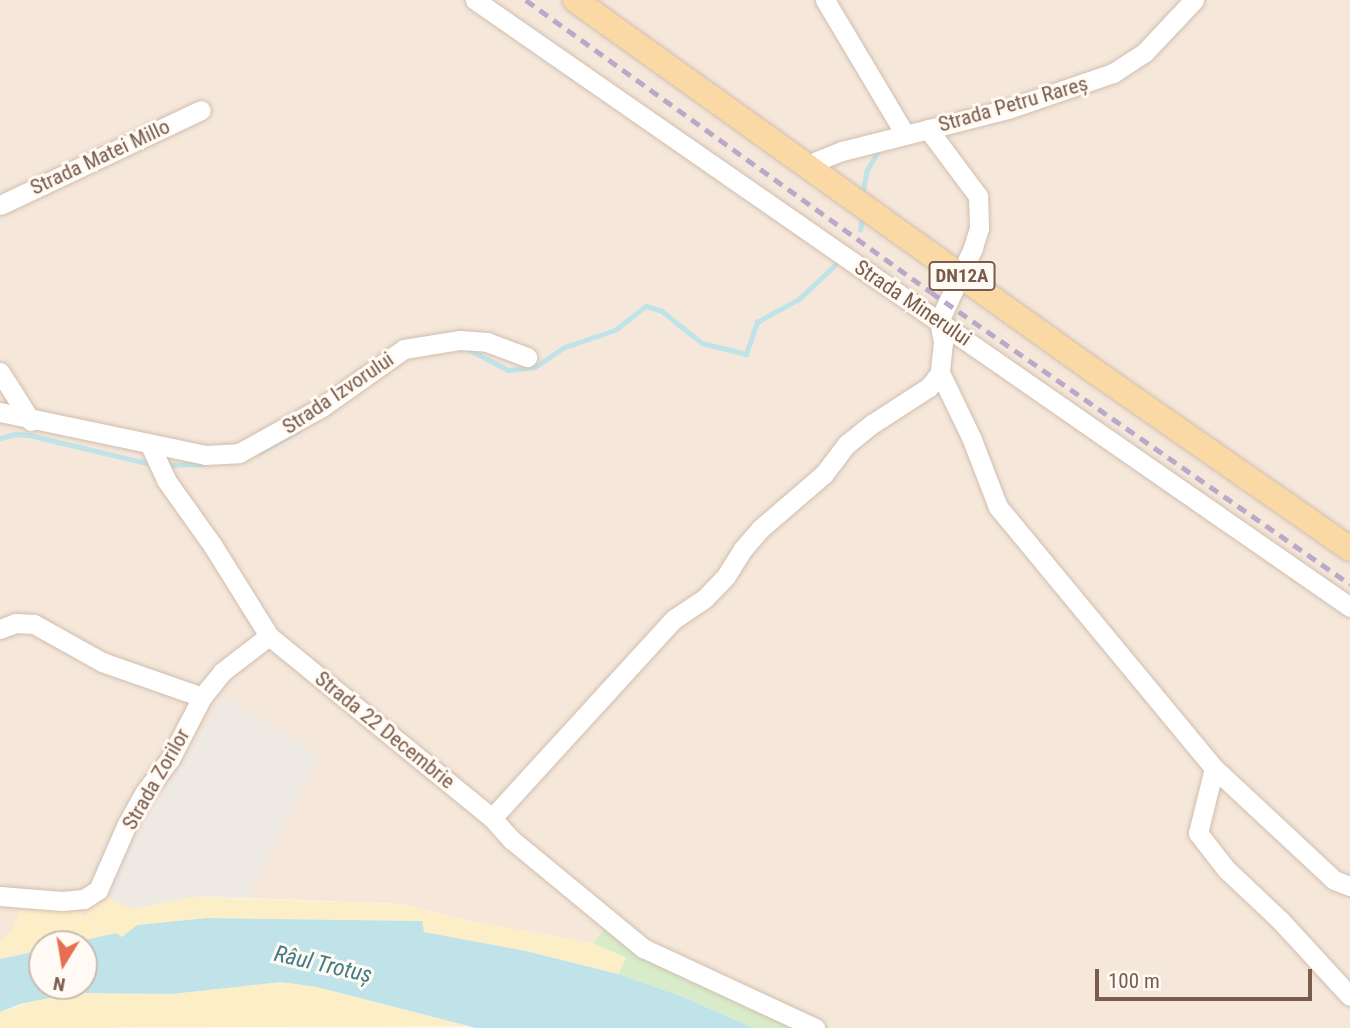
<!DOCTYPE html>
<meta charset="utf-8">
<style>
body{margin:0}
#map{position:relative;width:1350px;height:1028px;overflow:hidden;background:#fdf6ec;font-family:"Roboto Condensed",sans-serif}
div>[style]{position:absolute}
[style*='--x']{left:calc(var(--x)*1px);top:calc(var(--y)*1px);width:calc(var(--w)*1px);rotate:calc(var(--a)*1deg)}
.residential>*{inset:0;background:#f5e8da}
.industrial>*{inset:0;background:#efe9e4}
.green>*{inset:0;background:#d8ecc9}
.sand>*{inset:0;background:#fcefc7}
.water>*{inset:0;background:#bfe3e8}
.stream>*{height:4.5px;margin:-2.25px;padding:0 2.25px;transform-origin:2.25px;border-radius:2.25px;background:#bfe3e8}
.roads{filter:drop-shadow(0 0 2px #d1beb0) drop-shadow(0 0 2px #d1beb0)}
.minor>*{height:19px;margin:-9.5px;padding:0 9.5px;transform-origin:9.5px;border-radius:9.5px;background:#fff}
.major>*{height:24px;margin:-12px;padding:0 12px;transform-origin:12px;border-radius:12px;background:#fbd9a5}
.rail>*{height:4.5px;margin-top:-2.25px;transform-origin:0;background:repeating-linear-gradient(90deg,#b9a8c9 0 10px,transparent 0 17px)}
span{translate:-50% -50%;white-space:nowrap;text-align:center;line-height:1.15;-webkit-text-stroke:6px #fffaf3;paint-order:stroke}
.shield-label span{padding:2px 5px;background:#fffaf3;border:2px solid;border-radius:5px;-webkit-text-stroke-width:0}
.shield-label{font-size:19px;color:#7a5c4d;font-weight:700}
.street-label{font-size:21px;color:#7a5c4d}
.water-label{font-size:23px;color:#437c86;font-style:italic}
.north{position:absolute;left:28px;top:930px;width:70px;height:70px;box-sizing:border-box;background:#fffaf3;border:2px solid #cabbb1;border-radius:50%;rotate:191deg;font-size:19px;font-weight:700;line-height:28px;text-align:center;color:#7a5c4d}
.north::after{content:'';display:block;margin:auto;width:24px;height:32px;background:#e76f51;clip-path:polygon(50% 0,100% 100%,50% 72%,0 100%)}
.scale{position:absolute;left:1095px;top:969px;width:217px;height:32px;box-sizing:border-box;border:4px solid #7a5c4d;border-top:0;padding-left:9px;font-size:21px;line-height:24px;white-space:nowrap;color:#7a5c4d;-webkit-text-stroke:5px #fffaf3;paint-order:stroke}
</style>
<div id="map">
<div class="residential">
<i style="clip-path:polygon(0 0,1350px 0,1350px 1028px,831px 1028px,649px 944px,615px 917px,593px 943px,474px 922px,401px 904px,247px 898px,320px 755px,118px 866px,84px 918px,10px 933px,0 941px)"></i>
</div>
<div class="industrial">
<i style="clip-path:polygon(223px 696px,320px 755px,247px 898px,195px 897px,132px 910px,100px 894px)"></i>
</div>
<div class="green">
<i style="clip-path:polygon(615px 916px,649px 944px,830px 1028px,754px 1028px,681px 996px,618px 974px,626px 958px,593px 943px)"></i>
</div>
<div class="sand">
<i style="clip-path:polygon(100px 894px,132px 909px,195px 897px,401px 904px,474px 922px,593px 943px,626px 958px,618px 974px,526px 951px,424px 932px,421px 921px,207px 918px,138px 925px,122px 937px,115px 933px,67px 944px,42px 944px,42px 950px,0 959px,0 941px,10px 933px,22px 907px,73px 904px,84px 917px)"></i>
<i style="clip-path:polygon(281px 982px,317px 987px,467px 1026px,0 1028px,0 1012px,50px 996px,73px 993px,172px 994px)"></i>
</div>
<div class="water">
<i style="clip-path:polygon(207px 918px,422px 921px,424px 932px,526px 951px,618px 974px,681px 996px,754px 1028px,476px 1028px,317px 987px,281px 982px,172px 994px,73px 993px,20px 1004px,0 1012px,0 959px,42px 950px,42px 986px,84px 986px,84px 944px,67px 944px,116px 933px,122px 937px,137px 925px)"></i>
</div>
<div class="stream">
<i style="--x:863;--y:190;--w:20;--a:-79"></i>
<i style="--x:867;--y:170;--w:24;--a:-60"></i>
<i style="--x:860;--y:230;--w:11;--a:-80"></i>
<i style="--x:470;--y:350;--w:43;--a:27.8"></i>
<i style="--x:508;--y:370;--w:27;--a:-6"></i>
<i style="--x:535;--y:367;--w:36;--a:-34"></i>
<i style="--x:565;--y:347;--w:53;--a:-18.8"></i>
<i style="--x:615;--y:330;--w:39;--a:-38"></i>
<i style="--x:646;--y:306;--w:17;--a:17"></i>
<i style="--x:662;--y:311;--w:51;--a:38.7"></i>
<i style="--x:702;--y:343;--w:45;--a:14"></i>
<i style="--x:746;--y:354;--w:34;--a:-71"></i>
<i style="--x:757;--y:322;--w:48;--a:-28.7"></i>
<i style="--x:799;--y:299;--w:51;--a:-43.4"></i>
<i style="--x:0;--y:438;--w:16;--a:-15"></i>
<i style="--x:15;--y:434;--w:14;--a:4"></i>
<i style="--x:29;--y:435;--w:125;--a:13.4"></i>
<i style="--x:260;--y:452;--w:43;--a:-28.9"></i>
<i style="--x:164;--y:465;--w:40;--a:-1.4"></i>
</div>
<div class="roads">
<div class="minor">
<i style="--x:475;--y:0;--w:1065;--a:34.75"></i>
<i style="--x:825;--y:0;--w:156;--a:59.2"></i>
<i style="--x:928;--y:129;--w:84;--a:53.3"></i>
<i style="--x:978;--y:196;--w:32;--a:88"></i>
<i style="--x:979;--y:228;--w:21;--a:107"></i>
<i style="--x:973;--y:248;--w:81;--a:115"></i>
<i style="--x:939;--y:321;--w:21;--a:79"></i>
<i style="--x:943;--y:342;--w:31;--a:96"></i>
<i style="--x:940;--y:373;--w:71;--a:64.2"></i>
<i style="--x:971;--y:437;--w:75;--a:68.9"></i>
<i style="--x:998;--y:507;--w:339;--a:50.4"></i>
<i style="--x:1214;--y:768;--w:164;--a:43"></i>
<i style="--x:1334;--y:880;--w:17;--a:21"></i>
<i style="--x:807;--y:165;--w:38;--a:-22"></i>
<i style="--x:842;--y:151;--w:171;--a:-14.2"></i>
<i style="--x:1008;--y:109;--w:111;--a:-18.9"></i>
<i style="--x:1113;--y:73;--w:37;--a:-33"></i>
<i style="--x:1144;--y:53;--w:73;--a:-46.7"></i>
<i style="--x:0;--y:205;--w:222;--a:-25.3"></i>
<i style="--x:0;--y:372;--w:58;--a:57.7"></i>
<i style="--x:0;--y:412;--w:209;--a:11.8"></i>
<i style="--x:205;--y:455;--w:34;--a:-3"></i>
<i style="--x:239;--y:453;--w:95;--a:-29"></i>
<i style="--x:322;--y:407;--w:100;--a:-35.3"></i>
<i style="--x:404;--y:349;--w:57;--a:-9.1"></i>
<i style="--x:460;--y:340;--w:27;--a:4"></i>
<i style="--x:487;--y:342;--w:43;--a:20.6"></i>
<i style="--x:150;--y:445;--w:38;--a:65"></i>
<i style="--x:166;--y:480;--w:81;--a:54.5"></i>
<i style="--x:213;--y:546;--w:106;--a:58.1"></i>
<i style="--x:269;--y:636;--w:288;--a:39.2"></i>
<i style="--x:492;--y:818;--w:30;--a:48"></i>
<i style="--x:512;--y:840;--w:170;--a:39.5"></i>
<i style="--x:643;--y:948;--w:190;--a:24.9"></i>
<i style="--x:0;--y:629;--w:17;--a:-21"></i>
<i style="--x:16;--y:623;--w:18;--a:3"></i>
<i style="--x:34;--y:624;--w:78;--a:29.2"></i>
<i style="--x:102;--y:662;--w:106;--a:19.3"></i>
<i style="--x:1214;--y:768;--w:67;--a:103.8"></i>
<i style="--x:1198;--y:833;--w:46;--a:52.1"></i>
<i style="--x:1226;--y:869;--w:74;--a:43.4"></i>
<i style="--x:1280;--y:920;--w:103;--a:47.4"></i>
<i style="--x:492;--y:818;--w:270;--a:-47.6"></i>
<i style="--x:674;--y:619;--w:37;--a:-34"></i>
<i style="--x:705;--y:598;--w:30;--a:-46"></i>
<i style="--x:726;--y:576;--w:31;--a:-58"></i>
<i style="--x:742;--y:550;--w:28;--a:-49"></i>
<i style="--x:760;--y:529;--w:84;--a:-40.7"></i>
<i style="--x:824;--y:474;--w:38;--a:-53"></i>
<i style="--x:847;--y:444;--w:32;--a:-39"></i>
<i style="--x:872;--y:424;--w:68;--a:-33"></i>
<i style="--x:929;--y:387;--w:18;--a:-52"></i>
<i style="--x:0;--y:896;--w:62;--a:4.6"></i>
<i style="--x:62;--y:901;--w:22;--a:-5"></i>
<i style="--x:84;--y:899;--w:17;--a:-33"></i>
<i style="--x:98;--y:890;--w:72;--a:-66.3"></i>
<i style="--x:127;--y:824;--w:37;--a:-61"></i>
<i style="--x:145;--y:792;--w:41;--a:-52.9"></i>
<i style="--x:170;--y:759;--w:70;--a:-62.7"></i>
<i style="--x:202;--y:697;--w:32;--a:-51"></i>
<i style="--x:222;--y:672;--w:59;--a:-37.5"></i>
</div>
<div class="major">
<i style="--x:575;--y:0;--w:638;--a:35.56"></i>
<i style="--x:1094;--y:371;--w:312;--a:34.8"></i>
</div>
</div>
<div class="rail">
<i style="--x:526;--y:0;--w:499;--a:35.8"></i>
<i style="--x:931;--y:292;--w:511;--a:34.87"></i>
</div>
<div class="shield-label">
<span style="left:962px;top:276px">DN12A</span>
</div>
<div class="street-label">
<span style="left:1013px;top:104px;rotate:-16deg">Strada Petru Rareș</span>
<span style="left:100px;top:157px;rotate:-25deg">Strada Matei Millo</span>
<span style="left:913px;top:303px;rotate:34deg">Strada Minerului</span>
<span style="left:338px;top:393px;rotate:-34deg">Strada Izvorului</span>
<span style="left:385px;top:730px;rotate:39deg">Strada 22 Decembrie</span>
<span style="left:156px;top:779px;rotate:-60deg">Strada Zorilor</span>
</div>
<div class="water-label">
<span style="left:323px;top:965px;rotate:13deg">Râul Trotuș</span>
</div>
<div class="north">N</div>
<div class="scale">100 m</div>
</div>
